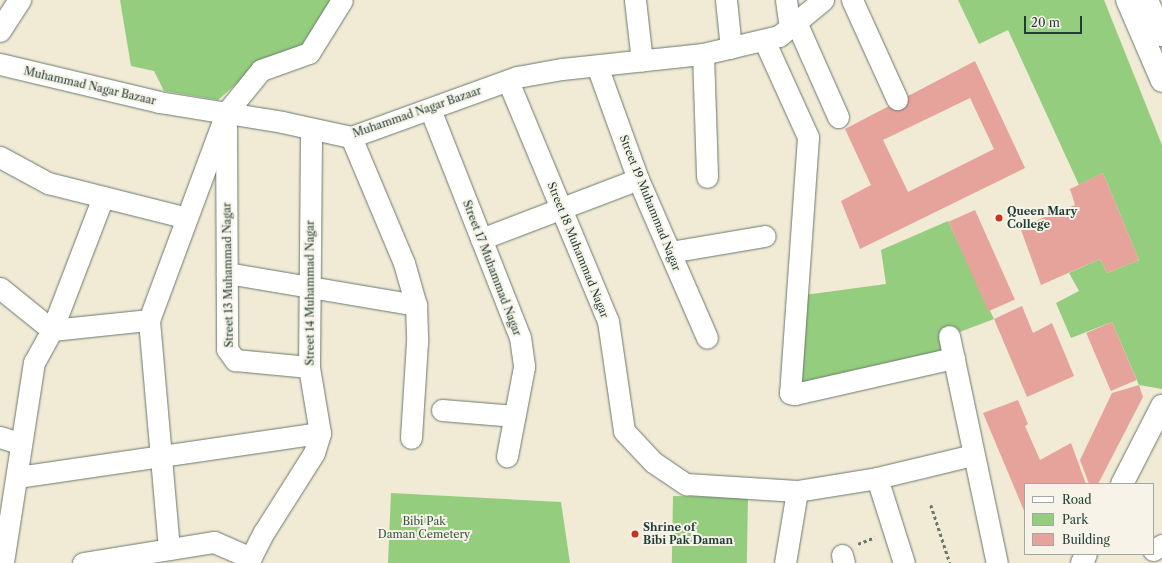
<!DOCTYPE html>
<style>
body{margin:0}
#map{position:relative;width:1162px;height:563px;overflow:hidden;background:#f1ead5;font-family:"Libre Caslon Text",serif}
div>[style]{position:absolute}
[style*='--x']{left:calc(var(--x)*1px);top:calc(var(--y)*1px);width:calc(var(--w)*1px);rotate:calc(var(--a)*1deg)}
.green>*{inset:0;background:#95cd7f;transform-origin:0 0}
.building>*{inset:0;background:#e6a39b;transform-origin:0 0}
.path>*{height:2.5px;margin-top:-1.25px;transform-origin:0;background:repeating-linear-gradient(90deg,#687a6c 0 3px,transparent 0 6px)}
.roads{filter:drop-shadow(0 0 1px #687a6c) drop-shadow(0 0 1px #687a6c)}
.minor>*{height:21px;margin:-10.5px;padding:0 10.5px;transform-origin:10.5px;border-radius:10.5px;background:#fff}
.tertiary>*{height:22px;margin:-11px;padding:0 11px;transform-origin:11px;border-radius:11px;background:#fff}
.secondary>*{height:22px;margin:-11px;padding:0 11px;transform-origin:11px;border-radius:11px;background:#fff}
.primary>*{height:22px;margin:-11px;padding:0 11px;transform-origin:11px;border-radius:11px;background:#fff}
.dots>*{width:11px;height:11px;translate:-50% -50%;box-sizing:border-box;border:2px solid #f7f3e8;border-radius:50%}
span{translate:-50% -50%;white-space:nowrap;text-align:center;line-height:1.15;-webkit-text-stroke:4px #f7f3e8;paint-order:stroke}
.street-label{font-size:11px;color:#1f3d34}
.poi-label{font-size:11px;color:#1f3d34;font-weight:700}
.left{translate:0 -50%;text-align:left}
.park-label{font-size:11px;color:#375a43}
.legend{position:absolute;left:1024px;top:483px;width:130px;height:72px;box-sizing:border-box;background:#f7f3e8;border:1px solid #a1aaa0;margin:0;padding:5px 7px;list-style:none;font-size:12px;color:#1f3d34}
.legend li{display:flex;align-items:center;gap:8px;height:20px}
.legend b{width:20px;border:1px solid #a1aaa0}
.scale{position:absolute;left:1024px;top:16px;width:58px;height:18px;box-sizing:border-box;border:2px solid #1f3d34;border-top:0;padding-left:5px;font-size:12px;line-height:14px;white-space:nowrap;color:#1f3d34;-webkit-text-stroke:3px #f7f3e8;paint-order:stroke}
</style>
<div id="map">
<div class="green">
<i style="clip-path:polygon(120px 0,335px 0,309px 44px,258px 65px,218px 100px,164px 91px,154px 71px,131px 66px)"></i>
<i style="clip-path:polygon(958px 0,1104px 0,1162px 145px,1162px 389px,1139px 385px,1112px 322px,1071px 338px,1056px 303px,1079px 291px,1069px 273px,1100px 259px,1107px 273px,1139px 260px,1103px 173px,1079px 185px,1008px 30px,979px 44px)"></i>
<i style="clip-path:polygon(948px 221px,994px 319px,949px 336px,954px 358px,789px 386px,797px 296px,886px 284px,881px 250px)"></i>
<i style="clip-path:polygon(391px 493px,561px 502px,570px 563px,388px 563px)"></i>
<i style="left:673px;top:496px;width:75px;height:67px;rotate:1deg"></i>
</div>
<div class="building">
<i style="clip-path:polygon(evenodd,975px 61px,1025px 168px,860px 249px,841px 201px,871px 185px,845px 129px,975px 61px,970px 98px,994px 149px,908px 192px,883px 140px,970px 98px)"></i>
<i style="clip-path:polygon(1103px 173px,1139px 260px,1107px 273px,1100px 259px,1041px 285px,1020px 227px,1075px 205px,1070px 189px)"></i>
<i style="left:975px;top:210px;width:98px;height:29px;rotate:66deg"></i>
<i style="clip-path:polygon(1022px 306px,1033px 333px,1052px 323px,1074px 376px,1027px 397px,994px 319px)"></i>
<i style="left:1112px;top:322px;width:63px;height:28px;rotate:67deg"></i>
<i style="clip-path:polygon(1139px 385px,1143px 397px,1098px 484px,1089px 484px,1080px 460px,1112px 393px)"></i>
<i style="clip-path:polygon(1018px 400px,1028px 424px,1025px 426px,1040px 460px,1071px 443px,1086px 484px,1025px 484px,1025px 513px,983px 413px)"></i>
</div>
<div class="path">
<i style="--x:931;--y:505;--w:61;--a:71.9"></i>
<i style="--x:858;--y:544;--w:18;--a:-22"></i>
</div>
<div class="roads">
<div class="minor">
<i style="--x:635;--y:0;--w:61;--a:83.5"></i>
<i style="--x:726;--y:0;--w:48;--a:84.1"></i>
<i style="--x:786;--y:0;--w:27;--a:82"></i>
<i style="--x:852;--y:0;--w:109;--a:65.6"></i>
<i style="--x:796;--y:22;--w:104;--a:66.1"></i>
<i style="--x:764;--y:40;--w:107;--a:65.6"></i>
<i style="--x:808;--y:137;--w:257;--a:94"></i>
<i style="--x:790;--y:393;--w:5;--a:11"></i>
<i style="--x:795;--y:394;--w:163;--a:-12.8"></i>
<i style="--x:703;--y:54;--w:123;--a:88.1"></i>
<i style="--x:0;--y:64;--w:163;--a:13.4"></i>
<i style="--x:159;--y:102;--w:125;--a:9.2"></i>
<i style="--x:282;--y:122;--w:71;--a:12.3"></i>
<i style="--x:351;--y:137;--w:177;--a:-19.9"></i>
<i style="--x:517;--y:77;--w:46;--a:-10.1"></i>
<i style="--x:562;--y:69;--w:142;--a:-6.1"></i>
<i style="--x:703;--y:54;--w:78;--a:-13.3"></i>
<i style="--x:779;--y:36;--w:57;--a:-39.3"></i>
<i style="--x:597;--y:66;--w:120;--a:70.1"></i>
<i style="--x:638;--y:179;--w:173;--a:66.5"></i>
<i style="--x:508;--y:81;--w:260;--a:67.4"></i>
<i style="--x:608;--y:321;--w:111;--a:81.7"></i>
<i style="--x:624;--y:431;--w:42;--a:46.9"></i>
<i style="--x:653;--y:462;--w:40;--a:34"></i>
<i style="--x:686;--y:484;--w:111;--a:3.6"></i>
<i style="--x:797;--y:491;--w:81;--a:-9.2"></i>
<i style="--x:877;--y:478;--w:99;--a:-13.5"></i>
<i style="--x:430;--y:109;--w:245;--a:68.5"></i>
<i style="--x:520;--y:337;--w:30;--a:82"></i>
<i style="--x:524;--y:367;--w:91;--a:100.8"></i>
<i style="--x:226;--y:126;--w:223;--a:89.7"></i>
<i style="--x:227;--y:349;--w:14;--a:54"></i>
<i style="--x:235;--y:360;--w:74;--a:5.4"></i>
<i style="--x:351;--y:137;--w:137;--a:67.2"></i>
<i style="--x:404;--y:263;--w:44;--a:74.1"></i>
<i style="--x:416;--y:305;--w:37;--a:88"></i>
<i style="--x:417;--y:342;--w:96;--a:93.6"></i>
<i style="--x:0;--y:157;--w:55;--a:28.4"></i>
<i style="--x:48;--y:183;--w:143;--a:14.1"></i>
<i style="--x:103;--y:197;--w:142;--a:111"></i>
<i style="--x:52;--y:330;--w:98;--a:-5.9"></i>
<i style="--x:481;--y:239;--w:168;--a:-20.9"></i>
<i style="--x:670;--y:252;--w:96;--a:-9.6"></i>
<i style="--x:227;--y:273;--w:192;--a:9.6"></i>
<i style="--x:0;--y:288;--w:67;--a:38.9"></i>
<i style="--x:52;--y:330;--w:37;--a:119"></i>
<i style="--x:34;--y:362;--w:203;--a:98.8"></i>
<i style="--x:949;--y:336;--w:232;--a:78.1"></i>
<i style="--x:442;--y:410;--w:73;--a:4.7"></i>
<i style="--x:0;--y:437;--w:22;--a:18"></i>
<i style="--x:17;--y:477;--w:306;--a:-8.3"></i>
<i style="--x:877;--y:478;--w:89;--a:72.4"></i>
<i style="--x:169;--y:549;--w:230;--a:-95"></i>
<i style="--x:149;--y:320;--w:221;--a:-69.6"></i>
<i style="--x:226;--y:113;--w:55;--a:-50.9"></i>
<i style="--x:261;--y:70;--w:51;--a:-19.5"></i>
<i style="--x:309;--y:53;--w:62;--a:-58.1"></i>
<i style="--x:1153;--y:550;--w:10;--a:-29"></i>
<i style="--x:842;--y:555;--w:8;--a:76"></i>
<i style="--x:83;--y:563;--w:133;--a:-9.1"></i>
<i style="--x:214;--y:542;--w:40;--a:23.4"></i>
<i style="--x:248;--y:563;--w:35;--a:-63"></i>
<i style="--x:264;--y:532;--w:93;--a:-57.7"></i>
<i style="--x:314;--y:453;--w:21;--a:-73"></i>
<i style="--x:320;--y:433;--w:67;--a:-99.5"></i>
<i style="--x:309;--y:367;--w:238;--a:-89.5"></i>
<i style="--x:785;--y:563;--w:73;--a:-80.5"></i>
</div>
<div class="tertiary">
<i style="--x:1122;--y:484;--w:88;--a:-62.9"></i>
<i style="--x:1082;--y:563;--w:10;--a:-66"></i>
</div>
<div class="secondary">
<i style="--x:1127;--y:0;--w:88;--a:66.6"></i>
<i style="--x:1147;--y:0;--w:38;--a:67"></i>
</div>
<div class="primary">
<i style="--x:0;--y:31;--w:37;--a:-57"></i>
</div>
</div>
<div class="dots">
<i style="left:999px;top:218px;background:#c8321e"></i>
<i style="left:635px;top:534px;background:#c8321e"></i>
</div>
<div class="street-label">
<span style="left:90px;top:86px;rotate:13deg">Muhammad Nagar Bazaar</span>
<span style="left:417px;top:112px;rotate:-19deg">Muhammad Nagar Bazaar</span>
<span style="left:650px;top:203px;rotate:68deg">Street 19 Muhammad Nagar</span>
<span style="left:578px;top:250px;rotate:68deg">Street 18 Muhammad Nagar</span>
<span style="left:492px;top:268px;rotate:69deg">Street 17 Muhammad Nagar</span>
<span style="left:228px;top:275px;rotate:-91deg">Street 13 Muhammad Nagar</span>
<span style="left:310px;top:293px;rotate:-90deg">Street 14 Muhammad Nagar</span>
</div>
<div class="poi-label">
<span class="left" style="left:1007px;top:218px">Queen Mary<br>College</span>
<span class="left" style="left:643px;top:534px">Shrine of<br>Bibi Pak Daman</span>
</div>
<div class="park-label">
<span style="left:424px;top:528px">Bibi Pak<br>Daman Cemetery</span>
</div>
<ul class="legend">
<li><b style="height:5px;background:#fff"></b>Road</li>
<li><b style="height:11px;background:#95cd7f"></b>Park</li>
<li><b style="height:11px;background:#e6a39b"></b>Building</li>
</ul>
<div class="scale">20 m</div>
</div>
